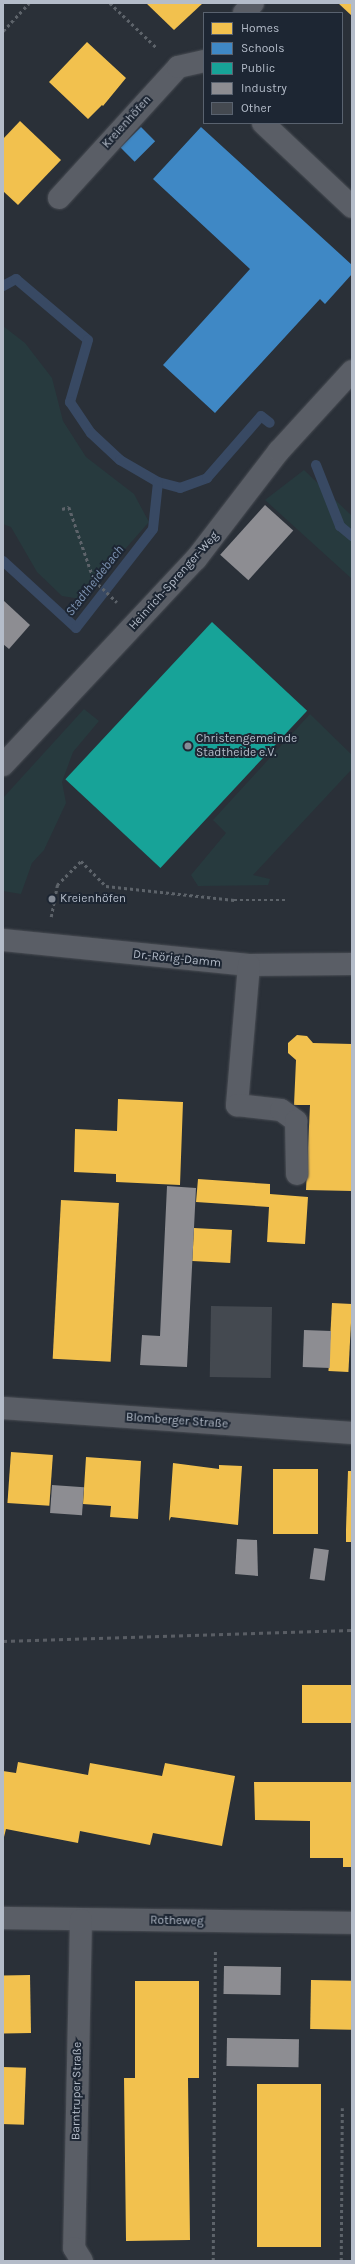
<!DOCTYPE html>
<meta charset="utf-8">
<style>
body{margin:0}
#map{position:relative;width:355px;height:2264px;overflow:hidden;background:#2a3038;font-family:Karla,sans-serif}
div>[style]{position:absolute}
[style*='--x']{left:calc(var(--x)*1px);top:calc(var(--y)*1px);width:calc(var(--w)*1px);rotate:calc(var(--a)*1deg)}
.green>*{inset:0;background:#273a3e}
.homes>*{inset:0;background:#f2c14e;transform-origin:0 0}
.schools>*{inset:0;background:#3f88c5;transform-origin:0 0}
.public>*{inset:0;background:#17a398;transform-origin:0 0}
.industry>*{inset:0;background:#8d8d92;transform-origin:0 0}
.stream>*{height:10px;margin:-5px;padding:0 5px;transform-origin:5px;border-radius:5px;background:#384963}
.building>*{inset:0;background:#444950;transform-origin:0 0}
.path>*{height:2.5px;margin-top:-1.25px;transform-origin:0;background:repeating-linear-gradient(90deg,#5d636a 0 3px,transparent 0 6px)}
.roads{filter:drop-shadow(0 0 1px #484c53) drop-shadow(0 0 1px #484c53)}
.minor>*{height:22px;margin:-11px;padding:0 11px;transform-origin:11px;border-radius:11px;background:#5a5e66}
.rail>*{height:3px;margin-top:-1.5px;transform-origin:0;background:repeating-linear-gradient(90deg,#595d64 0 4px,transparent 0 8px)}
.dots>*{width:11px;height:11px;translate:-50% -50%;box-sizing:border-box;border:2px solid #1d2633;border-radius:50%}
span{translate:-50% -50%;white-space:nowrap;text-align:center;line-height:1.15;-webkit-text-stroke:4px #1d2633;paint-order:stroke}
.street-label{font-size:12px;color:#b4bcc9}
.poi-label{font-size:12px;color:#b4bcc9}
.left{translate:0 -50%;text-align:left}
.water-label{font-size:13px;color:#7c92b1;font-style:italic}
.frame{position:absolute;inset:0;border:4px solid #b4bcc9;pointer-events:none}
.legend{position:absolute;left:203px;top:12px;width:140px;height:112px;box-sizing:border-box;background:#1d2633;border:1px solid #59626f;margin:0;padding:5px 7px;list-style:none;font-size:12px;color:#b4bcc9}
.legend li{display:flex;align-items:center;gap:8px;height:20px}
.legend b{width:20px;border:1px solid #59626f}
</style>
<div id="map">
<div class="green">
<i style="clip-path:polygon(3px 326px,25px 343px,52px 378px,63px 421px,86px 457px,134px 494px,149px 522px,81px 599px,62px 596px,37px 572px,11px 527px,3px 524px)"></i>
<i style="clip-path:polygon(304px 470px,352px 516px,352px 579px,265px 500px)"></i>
<i style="clip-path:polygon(84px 709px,99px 721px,73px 752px,62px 782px,66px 803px,44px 850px,32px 863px,21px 894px,3px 891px,3px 798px)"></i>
<i style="clip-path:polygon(310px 714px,352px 755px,352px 769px,253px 875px,270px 879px,268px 885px,198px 886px,191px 875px,226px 833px,213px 820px)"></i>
</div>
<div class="homes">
<i style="clip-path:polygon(146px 3px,203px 3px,174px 30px)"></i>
<i style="clip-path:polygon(338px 3px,352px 3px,352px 16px)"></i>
<i style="clip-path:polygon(87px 42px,126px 78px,103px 106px,102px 105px,88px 119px,49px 82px)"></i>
<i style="clip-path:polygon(20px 121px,61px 160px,18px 205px,3px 191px,3px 139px)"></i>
<i style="clip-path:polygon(297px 1035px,307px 1036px,313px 1043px,352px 1044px,352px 1191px,306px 1190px,310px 1105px,294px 1105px,296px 1060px,288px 1053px,288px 1043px)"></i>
<i style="clip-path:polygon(118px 1099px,183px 1102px,180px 1185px,116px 1182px,116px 1174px,74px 1172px,75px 1129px,117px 1131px)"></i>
<i style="clip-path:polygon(198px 1179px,270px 1184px,270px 1194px,308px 1197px,305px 1244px,267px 1242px,269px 1207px,196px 1202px)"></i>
<i style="left:61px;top:1200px;width:58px;height:159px;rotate:3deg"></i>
<i style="left:194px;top:1228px;width:38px;height:33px;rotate:3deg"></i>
<i style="left:332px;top:1303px;width:20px;height:68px;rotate:3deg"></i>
<i style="left:11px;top:1452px;width:42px;height:51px;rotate:4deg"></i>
<i style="clip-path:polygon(86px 1457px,141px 1461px,138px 1519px,110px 1517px,111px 1506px,83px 1504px)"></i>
<i style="clip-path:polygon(173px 1463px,219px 1469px,219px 1465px,242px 1466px,238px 1525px,171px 1517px,169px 1521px)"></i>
<i style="left:273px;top:1469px;width:45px;height:65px"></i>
<i style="clip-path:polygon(348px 1471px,352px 1471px,352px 1542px,346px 1542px,346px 1529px)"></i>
<i style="left:302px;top:1685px;width:50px;height:38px"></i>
<i style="clip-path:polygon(18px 1762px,88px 1775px,90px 1763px,162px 1776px,165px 1763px,235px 1776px,222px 1846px,153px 1833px,150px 1845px,80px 1831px,78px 1843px,6px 1829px,3px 1841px,3px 1771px,16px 1773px)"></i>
<i style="clip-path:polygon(254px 1782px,352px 1782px,352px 1867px,343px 1867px,343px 1858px,310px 1858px,310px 1821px,255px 1820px)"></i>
<i style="left:30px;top:1975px;width:58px;height:27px;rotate:89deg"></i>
<i style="left:311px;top:1980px;width:41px;height:49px;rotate:1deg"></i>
<i style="clip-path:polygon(135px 1981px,199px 1981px,199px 2078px,188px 2078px,190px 2240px,126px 2241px,124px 2078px,135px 2078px)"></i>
<i style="left:3px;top:2067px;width:23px;height:57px;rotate:2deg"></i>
<i style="left:257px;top:2084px;width:64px;height:163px"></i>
</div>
<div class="schools">
<i style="left:141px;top:127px;width:20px;height:29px;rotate:45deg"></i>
<i style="clip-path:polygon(201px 127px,352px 265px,352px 274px,325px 304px,320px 299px,215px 413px,163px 365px,250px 269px,153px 179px)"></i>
</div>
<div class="public">
<i style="left:212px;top:622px;width:130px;height:215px;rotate:43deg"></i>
</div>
<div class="industry">
<i style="left:265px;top:505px;width:38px;height:67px;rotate:42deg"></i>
<i style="clip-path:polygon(3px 600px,30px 625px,9px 649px,3px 644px)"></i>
<i style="clip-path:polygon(167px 1186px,196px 1188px,187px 1367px,140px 1365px,142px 1335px,160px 1336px)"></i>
<i style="left:304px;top:1330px;width:27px;height:37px;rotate:2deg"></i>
<i style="left:52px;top:1485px;width:32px;height:28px;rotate:4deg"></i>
<i style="clip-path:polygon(237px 1539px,257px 1540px,258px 1576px,235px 1574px)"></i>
<i style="left:314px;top:1548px;width:15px;height:31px;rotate:8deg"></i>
<i style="left:224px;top:1966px;width:57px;height:28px;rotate:1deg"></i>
<i style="left:227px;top:2038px;width:72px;height:28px;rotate:1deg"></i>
</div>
<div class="stream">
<i style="--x:3;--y:286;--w:15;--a:-28"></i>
<i style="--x:16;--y:279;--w:94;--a:40.3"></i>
<i style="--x:88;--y:340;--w:65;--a:106.2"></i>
<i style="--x:70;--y:402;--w:37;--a:56"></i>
<i style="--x:91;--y:433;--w:40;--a:43"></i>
<i style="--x:120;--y:460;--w:44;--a:30.1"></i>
<i style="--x:158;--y:482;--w:23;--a:15"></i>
<i style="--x:180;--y:488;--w:29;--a:-20"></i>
<i style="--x:207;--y:478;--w:82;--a:-48.9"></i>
<i style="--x:261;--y:416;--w:11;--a:38"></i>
<i style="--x:316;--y:465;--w:66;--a:68.5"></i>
<i style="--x:340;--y:526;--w:16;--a:40"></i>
<i style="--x:3;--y:561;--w:99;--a:42.5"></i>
<i style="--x:76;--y:628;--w:125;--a:-52.1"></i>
<i style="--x:153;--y:529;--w:47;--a:-83.9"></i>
</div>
<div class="building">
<i style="left:211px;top:1306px;width:61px;height:71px;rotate:1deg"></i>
</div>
<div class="path">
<i style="--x:110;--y:3;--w:65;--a:43.8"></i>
<i style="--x:3;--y:31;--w:38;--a:-47"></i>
<i style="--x:62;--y:509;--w:7;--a:-16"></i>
<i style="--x:69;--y:507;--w:77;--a:71.1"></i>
<i style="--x:94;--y:580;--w:32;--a:44"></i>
<i style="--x:51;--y:917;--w:33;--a:-79"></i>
<i style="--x:57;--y:885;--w:34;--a:-45"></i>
<i style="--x:81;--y:861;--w:35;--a:45"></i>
<i style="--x:106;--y:886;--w:129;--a:6.2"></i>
<i style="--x:234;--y:900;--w:53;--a:0"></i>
<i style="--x:213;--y:2261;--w:311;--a:-89.6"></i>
<i style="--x:341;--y:2261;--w:153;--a:-89.6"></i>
</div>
<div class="roads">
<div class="minor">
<i style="--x:244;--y:13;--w:13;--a:-48"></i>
<i style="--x:263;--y:123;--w:122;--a:43.3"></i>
<i style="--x:59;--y:198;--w:177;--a:-47.7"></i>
<i style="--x:178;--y:67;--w:27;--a:-13"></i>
<i style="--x:3;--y:765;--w:282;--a:-46.9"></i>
<i style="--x:196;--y:559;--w:136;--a:-52.5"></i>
<i style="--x:279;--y:451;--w:108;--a:-47.6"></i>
<i style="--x:3;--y:940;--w:247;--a:5.8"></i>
<i style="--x:249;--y:965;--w:103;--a:-0.6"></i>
<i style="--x:249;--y:965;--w:141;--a:94.9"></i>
<i style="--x:237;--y:1105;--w:44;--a:6.5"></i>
<i style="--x:281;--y:1110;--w:19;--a:36"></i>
<i style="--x:296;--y:1121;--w:53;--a:88.9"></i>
<i style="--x:3;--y:1408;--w:350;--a:4.1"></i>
<i style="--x:3;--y:1918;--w:349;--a:0.8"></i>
<i style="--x:81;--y:1920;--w:328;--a:91.2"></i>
<i style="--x:74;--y:2248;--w:15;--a:58"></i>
</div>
</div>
<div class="rail">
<i style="--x:3;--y:1641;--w:349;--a:-1.8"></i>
</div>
<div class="dots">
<i style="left:188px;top:746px;background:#848b96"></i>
<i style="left:52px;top:899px;background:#848b96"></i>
</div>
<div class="street-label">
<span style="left:127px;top:122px;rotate:-48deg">Kreienhöfen</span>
<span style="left:174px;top:581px;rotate:-48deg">Heinrich-Sprenger-Weg</span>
<span style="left:177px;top:959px;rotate:6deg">Dr.-Rörig-Damm</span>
<span style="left:177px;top:1421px;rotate:4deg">Blomberger Straße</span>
<span style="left:177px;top:1921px;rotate:1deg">Rotheweg</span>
<span style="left:77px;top:2091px;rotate:-89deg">Barntruper Straße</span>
</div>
<div class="poi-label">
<span class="left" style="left:196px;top:746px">Christengemeinde<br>Stadtheide e.V.</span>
<span class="left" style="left:60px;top:899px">Kreienhöfen</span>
</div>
<div class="water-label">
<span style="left:95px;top:581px;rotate:-52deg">Stadtheidebach</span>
</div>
<div class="frame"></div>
<ul class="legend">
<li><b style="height:11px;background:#f2c14e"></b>Homes</li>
<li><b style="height:11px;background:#3f88c5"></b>Schools</li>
<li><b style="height:11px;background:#17a398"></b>Public</li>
<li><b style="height:11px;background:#8d8d92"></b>Industry</li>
<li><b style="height:11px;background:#444950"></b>Other</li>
</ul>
</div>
